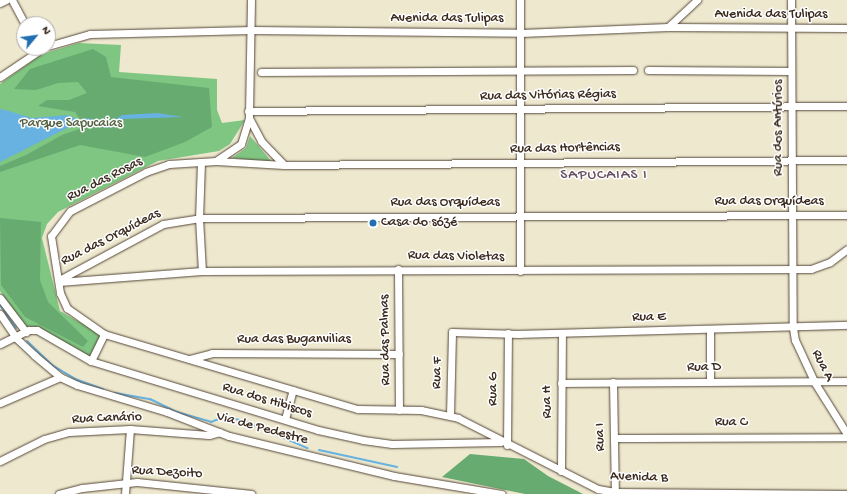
<!DOCTYPE html>
<meta charset="utf-8">
<style>
body{margin:0}
#map{position:relative;width:847px;height:494px;overflow:hidden;background:#ede8ce;font-family:"Gochi Hand",sans-serif}
div>[style]{position:absolute}
[style*='--x']{left:calc(var(--x)*1px);top:calc(var(--y)*1px);width:calc(var(--w)*1px);rotate:calc(var(--a)*1deg)}
.green>*{inset:0;background:#7fc682}
.forest>*{inset:0;background:#67ab70}
.water>*{inset:0;background:#67b2e0}
.stream>*{height:2px;margin:-1px;padding:0 1px;transform-origin:1px;border-radius:1px;background:#67b2e0}
.roads{filter:drop-shadow(0 0 1px #564638) drop-shadow(0 0 1px #564638)}
.minor>*{height:7px;margin:-3.5px;padding:0 3.5px;transform-origin:3.5px;border-radius:3.5px;background:#fff}
.dots>*{width:11px;height:11px;translate:-50% -50%;box-sizing:border-box;border:2px solid #fff;border-radius:50%}
span{translate:-50% -50%;white-space:nowrap;text-align:center;line-height:1.15;-webkit-text-stroke:3px #fff;paint-order:stroke}
.street-label{font-size:14px;color:#3b2a1e}
.park-label{font-size:14px;color:#536141}
.poi-label{font-size:14px;color:#3b2a1e}
.left{translate:0 -50%;text-align:left}
.neighbourhood-label{font-size:15px;color:#675061;letter-spacing:1px}
.north{position:absolute;left:16px;top:16px;width:40px;height:40px;box-sizing:border-box;background:#fff;border:1px solid #b1aaa5;border-radius:50%;rotate:61deg;font-size:11px;font-weight:700;line-height:16px;text-align:center;color:#3b2a1e}
.north::after{content:'';display:block;margin:auto;width:14px;height:18px;background:#1f6fb2;clip-path:polygon(50% 0,100% 100%,50% 72%,0 100%)}
</style>
<div id="map">
<div class="green">
<i style="clip-path:polygon(79px 43px,121px 45px,119px 72px,217px 79px,217px 110px,222px 123px,245px 120px,230px 144px,219px 151px,158px 161px,58px 212px,47px 224px,42px 238px,60px 311px,102px 335px,89px 357px,25px 328px,0 291px,0 84px,42px 54px)"></i>
<i style="clip-path:polygon(250px 136px,272px 162px,232px 158px,246px 148px)"></i>
</div>
<div class="forest">
<i style="clip-path:polygon(93px 49px,106px 57px,111px 77px,209px 88px,212px 127px,185px 142px,145px 157px,80px 145px,0 172px,0 166px,26px 155px,62px 135px,85px 127px,75px 112px,38px 106px,47px 100px,69px 100px,87px 93px,78px 82px,58px 83px,36px 90px,14px 89px,30px 69px)"></i>
<i style="clip-path:polygon(0 218px,41px 222px,40px 280px,48px 302px,88px 341px,83px 347px,25px 317px,1px 285px)"></i>
<i style="clip-path:polygon(470px 454px,524px 459px,548px 476px,583px 494px,525px 494px,442px 477px)"></i>
</div>
<div class="water">
<i style="clip-path:polygon(2px 109px,32px 118px,68px 115px,79px 120px,88px 118px,107px 125px,122px 115px,157px 113px,183px 117px,123px 119px,114px 126px,107px 128px,83px 120px,0 162px,0 110px)"></i>
</div>
<div class="stream">
<i style="--x:0;--y:305;--w:28;--a:55"></i>
<i style="--x:27;--y:341;--w:35;--a:44"></i>
<i style="--x:52;--y:365;--w:27;--a:31"></i>
<i style="--x:75;--y:379;--w:30;--a:20"></i>
<i style="--x:115;--y:393;--w:36;--a:10"></i>
<i style="--x:150;--y:399;--w:30;--a:26"></i>
<i style="--x:177;--y:412;--w:35;--a:16"></i>
<i style="--x:211;--y:422;--w:14;--a:-21"></i>
<i style="--x:224;--y:417;--w:20;--a:11"></i>
<i style="--x:244;--y:421;--w:69;--a:23.2"></i>
<i style="--x:319;--y:450;--w:80;--a:12.3"></i>
</div>
<div class="roads">
<div class="minor">
<i style="--x:12;--y:0;--w:27;--a:62"></i>
<i style="--x:251;--y:0;--w:118;--a:91"></i>
<i style="--x:249;--y:118;--w:27;--a:107"></i>
<i style="--x:241;--y:144;--w:30;--a:146"></i>
<i style="--x:216;--y:161;--w:47;--a:176.3"></i>
<i style="--x:169;--y:164;--w:24;--a:161"></i>
<i style="--x:146;--y:172;--w:85;--a:152.8"></i>
<i style="--x:70;--y:211;--w:31;--a:127"></i>
<i style="--x:51;--y:236;--w:58;--a:81"></i>
<i style="--x:60;--y:293;--w:17;--a:65"></i>
<i style="--x:67;--y:308;--w:45;--a:35.1"></i>
<i style="--x:104;--y:334;--w:265;--a:16.5"></i>
<i style="--x:358;--y:409;--w:63;--a:0.9"></i>
<i style="--x:421;--y:410;--w:38;--a:12"></i>
<i style="--x:458;--y:418;--w:157;--a:26.9"></i>
<i style="--x:598;--y:489;--w:17;--a:10"></i>
<i style="--x:615;--y:492;--w:232;--a:0.5"></i>
<i style="--x:791;--y:0;--w:328;--a:89.7"></i>
<i style="--x:793;--y:328;--w:12;--a:81"></i>
<i style="--x:795;--y:340;--w:47;--a:65.1"></i>
<i style="--x:815;--y:383;--w:60;--a:57.9"></i>
<i style="--x:0;--y:3;--w:7;--a:-27"></i>
<i style="--x:668;--y:27;--w:40;--a:-43"></i>
<i style="--x:48;--y:46;--w:44;--a:-15.9"></i>
<i style="--x:90;--y:34;--w:161;--a:-1.4"></i>
<i style="--x:251;--y:30;--w:270;--a:0.6"></i>
<i style="--x:521;--y:33;--w:147;--a:-2.3"></i>
<i style="--x:668;--y:27;--w:179;--a:0.3"></i>
<i style="--x:648;--y:70;--w:143;--a:0.4"></i>
<i style="--x:261;--y:72;--w:372;--a:-0.3"></i>
<i style="--x:0;--y:77;--w:52;--a:-34"></i>
<i style="--x:248;--y:111;--w:599;--a:-0.48"></i>
<i style="--x:249;--y:118;--w:26;--a:62"></i>
<i style="--x:261;--y:141;--w:33;--a:46"></i>
<i style="--x:216;--y:161;--w:68;--a:3.4"></i>
<i style="--x:284;--y:165;--w:563;--a:-0.51"></i>
<i style="--x:201;--y:162;--w:56;--a:92"></i>
<i style="--x:199;--y:218;--w:53;--a:86.8"></i>
<i style="--x:398;--y:269;--w:141;--a:89.6"></i>
<i style="--x:520;--y:271;--w:271;--a:-90"></i>
<i style="--x:59;--y:280;--w:118;--a:-28.3"></i>
<i style="--x:163;--y:224;--w:36;--a:-9"></i>
<i style="--x:199;--y:218;--w:648;--a:-0.27"></i>
<i style="--x:59;--y:282;--w:143;--a:-4.4"></i>
<i style="--x:202;--y:271;--w:609;--a:-0.19"></i>
<i style="--x:811;--y:269;--w:20;--a:-20"></i>
<i style="--x:830;--y:262;--w:21;--a:-37"></i>
<i style="--x:0;--y:298;--w:43;--a:52.6"></i>
<i style="--x:0;--y:314;--w:29;--a:56"></i>
<i style="--x:16;--y:338;--w:25;--a:43"></i>
<i style="--x:34;--y:355;--w:34;--a:40"></i>
<i style="--x:60;--y:377;--w:19;--a:25"></i>
<i style="--x:77;--y:385;--w:94;--a:16.7"></i>
<i style="--x:167;--y:412;--w:66;--a:21.2"></i>
<i style="--x:229;--y:436;--w:170;--a:13.6"></i>
<i style="--x:394;--y:476;--w:109;--a:9.5"></i>
<i style="--x:0;--y:344;--w:32;--a:-26"></i>
<i style="--x:29;--y:330;--w:8;--a:0"></i>
<i style="--x:37;--y:330;--w:62;--a:29.9"></i>
<i style="--x:91;--y:361;--w:237;--a:16.9"></i>
<i style="--x:318;--y:430;--w:46;--a:12.5"></i>
<i style="--x:363;--y:440;--w:29;--a:8"></i>
<i style="--x:392;--y:444;--w:109;--a:-1.1"></i>
<i style="--x:190;--y:359;--w:23;--a:-15"></i>
<i style="--x:212;--y:353;--w:187;--a:0.3"></i>
<i style="--x:91;--y:361;--w:30;--a:-64"></i>
<i style="--x:710;--y:380;--w:50;--a:-90"></i>
<i style="--x:613;--y:382;--w:110;--a:89"></i>
<i style="--x:561;--y:383;--w:286;--a:-0.4"></i>
<i style="--x:0;--y:403;--w:65;--a:-23.4"></i>
<i style="--x:450;--y:415;--w:83;--a:-88.6"></i>
<i style="--x:452;--y:332;--w:67;--a:1.7"></i>
<i style="--x:519;--y:334;--w:328;--a:-1.6"></i>
<i style="--x:285;--y:419;--w:30;--a:-75"></i>
<i style="--x:614;--y:438;--w:233;--a:-0.2"></i>
<i style="--x:507;--y:445;--w:112;--a:-89.5"></i>
<i style="--x:0;--y:461;--w:49;--a:-26.6"></i>
<i style="--x:44;--y:439;--w:26;--a:-16"></i>
<i style="--x:69;--y:432;--w:61;--a:-2.8"></i>
<i style="--x:130;--y:429;--w:79;--a:4.3"></i>
<i style="--x:209;--y:435;--w:11;--a:-15"></i>
<i style="--x:561;--y:471;--w:138;--a:-89.6"></i>
<i style="--x:59;--y:494;--w:24;--a:-15"></i>
<i style="--x:82;--y:488;--w:55;--a:-6.2"></i>
<i style="--x:137;--y:482;--w:115;--a:6"></i>
<i style="--x:125;--y:494;--w:65;--a:-85.6"></i>
</div>
</div>
<div class="dots">
<i style="left:373px;top:223px;background:#1f6fb2"></i>
</div>
<div class="street-label">
<span style="left:771px;top:15px">Avenida das Tulipas</span>
<span style="left:447px;top:19px">Avenida das Tulipas</span>
<span style="left:548px;top:96px;rotate:-1deg">Rua das Vitórias Régias</span>
<span style="left:779px;top:128px;rotate:-90deg">Rua dos Antúrios</span>
<span style="left:565px;top:149px;rotate:-1deg">Rua das Hortências</span>
<span style="left:105px;top:180px;rotate:-27deg">Rua das Rosas</span>
<span style="left:769px;top:202px">Rua das Orquídeas</span>
<span style="left:445px;top:203px">Rua das Orquídeas</span>
<span style="left:111px;top:238px;rotate:-27deg">Rua das Orquídeas</span>
<span style="left:456px;top:257px;rotate:1deg">Rua das Violetas</span>
<span style="left:649px;top:318px;rotate:-1deg">Rua E</span>
<span style="left:294px;top:340px">Rua das Buganvilias</span>
<span style="left:386px;top:340px;rotate:-91deg">Rua das Palmas</span>
<span style="left:822px;top:366px;rotate:63deg">Rua A</span>
<span style="left:704px;top:368px">Rua D</span>
<span style="left:438px;top:373px;rotate:-88deg">Rua F</span>
<span style="left:494px;top:389px;rotate:-89deg">Rua G</span>
<span style="left:267px;top:401px;rotate:17deg">Rua dos Hibiscos</span>
<span style="left:548px;top:402px;rotate:-90deg">Rua H</span>
<span style="left:107px;top:419px;rotate:-2deg">Rua Canário</span>
<span style="left:731px;top:423px;rotate:1deg">Rua C</span>
<span style="left:262px;top:429px;rotate:15deg">Via de Pedestre</span>
<span style="left:601px;top:437px;rotate:-91deg">Rua I</span>
<span style="left:167px;top:473px;rotate:3deg">Rua Dezoito</span>
<span style="left:639px;top:478px;rotate:2deg">Avenida B</span>
</div>
<div class="park-label">
<span style="left:71px;top:124px">Parque Sapucaias</span>
</div>
<div class="poi-label">
<span class="left" style="left:381px;top:223px">Casa do sózé</span>
</div>
<div class="neighbourhood-label">
<span style="left:604px;top:176px">SAPUCAIAS I</span>
</div>
<div class="north">N</div>
</div>
